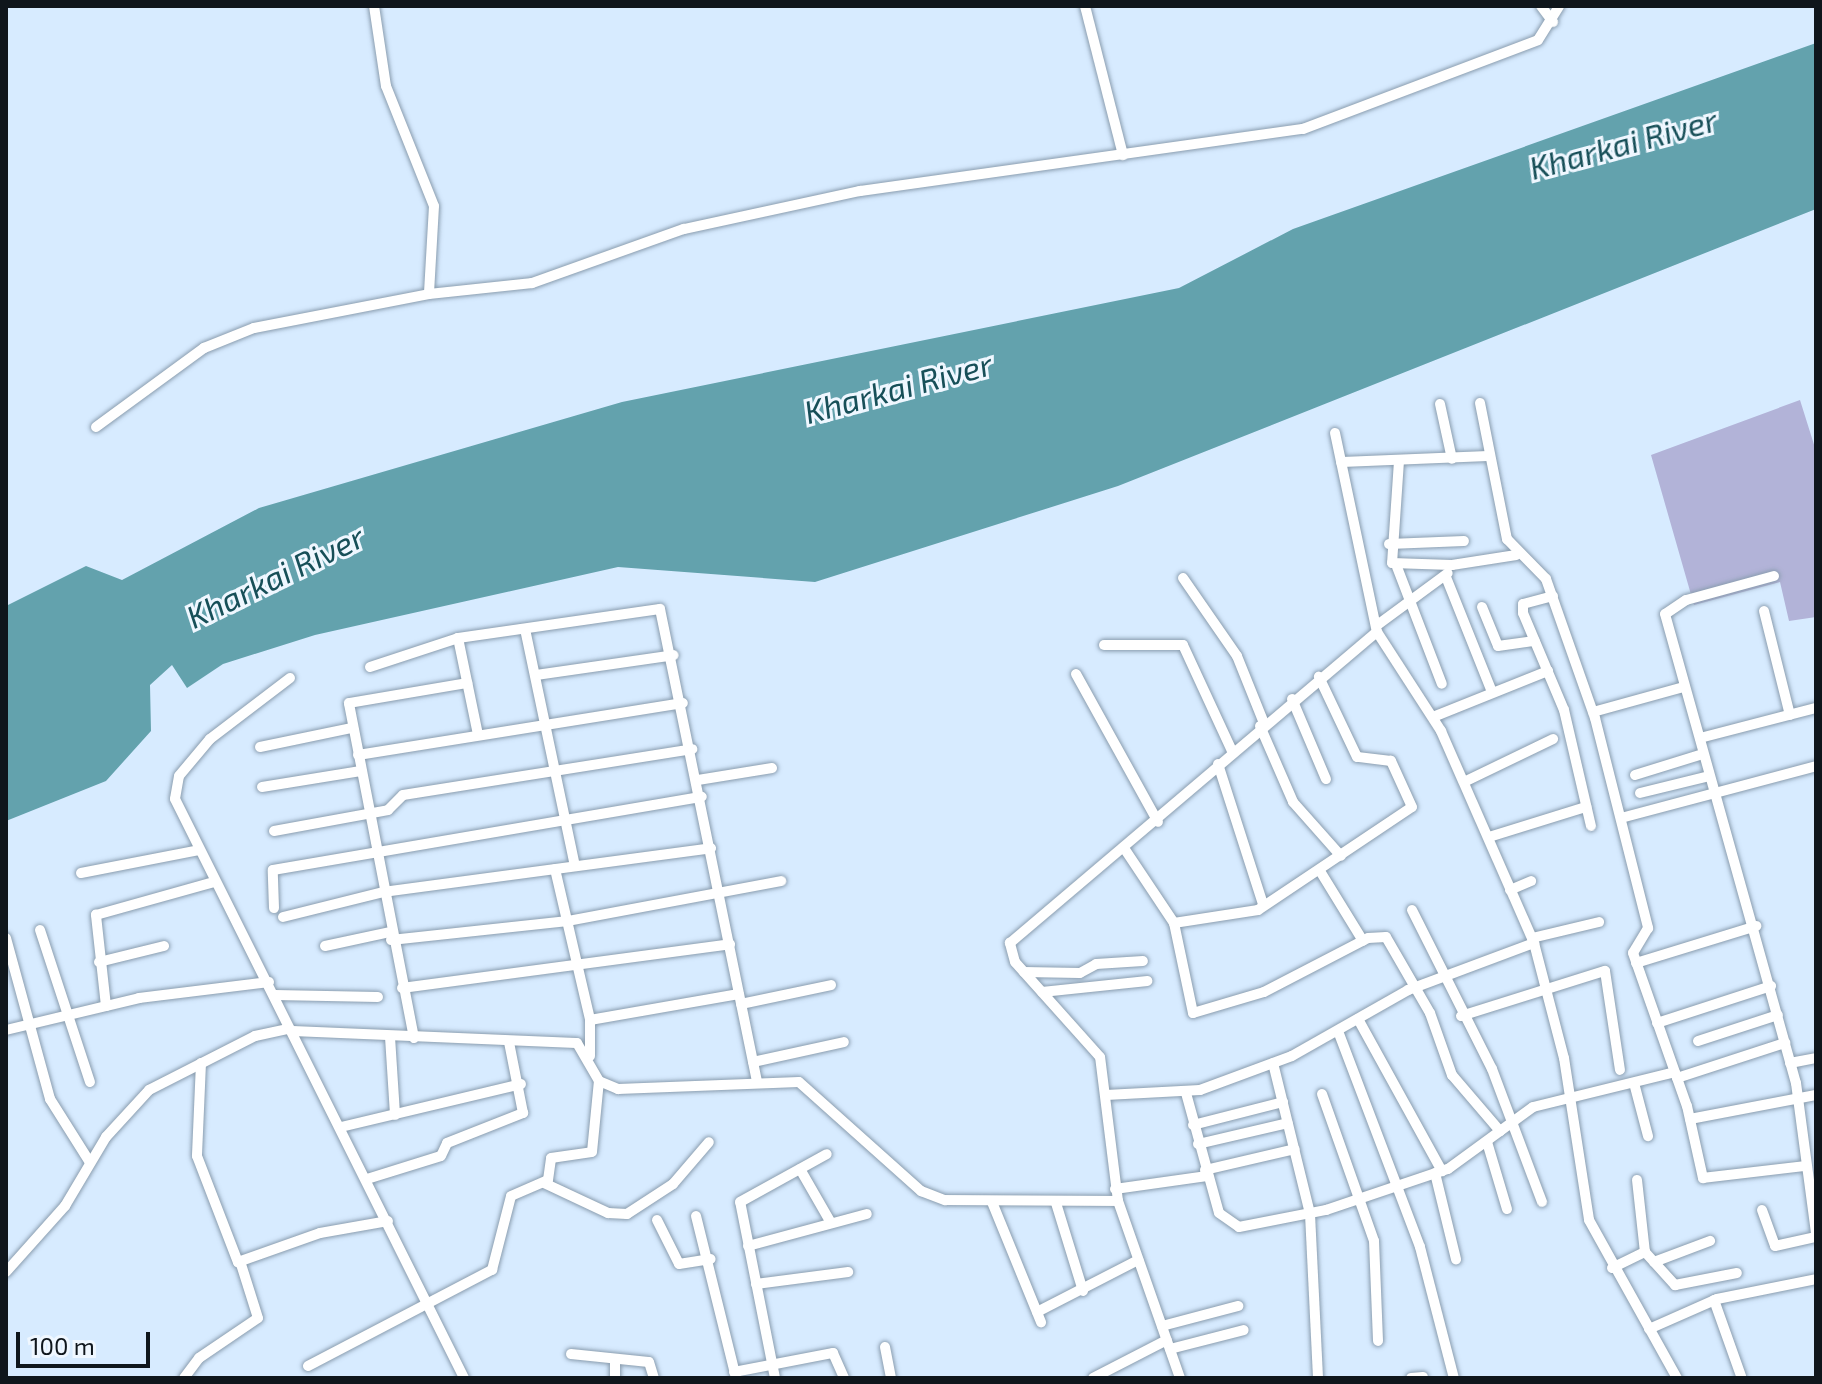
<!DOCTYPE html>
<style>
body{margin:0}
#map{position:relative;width:1822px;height:1384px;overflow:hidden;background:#d7ebff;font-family:"Exo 2",sans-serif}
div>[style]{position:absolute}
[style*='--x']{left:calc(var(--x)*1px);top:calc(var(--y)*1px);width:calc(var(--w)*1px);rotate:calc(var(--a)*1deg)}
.green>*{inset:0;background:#b2b3d8}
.water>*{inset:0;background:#63a2ad}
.roads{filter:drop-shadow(0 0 2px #8a9daf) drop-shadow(0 0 2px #8a9daf)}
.minor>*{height:10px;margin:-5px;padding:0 5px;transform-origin:5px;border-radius:5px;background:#fff}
span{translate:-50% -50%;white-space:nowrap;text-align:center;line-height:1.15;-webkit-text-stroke:6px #eff7ff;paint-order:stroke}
.water-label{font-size:32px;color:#174f58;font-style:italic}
.frame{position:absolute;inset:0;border:8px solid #0f161c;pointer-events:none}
.scale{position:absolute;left:16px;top:1332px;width:134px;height:36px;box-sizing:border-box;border:4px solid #0f161c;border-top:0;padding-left:10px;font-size:24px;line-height:28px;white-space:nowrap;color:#0f161c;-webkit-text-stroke:6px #eff7ff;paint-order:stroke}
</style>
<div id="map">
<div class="green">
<i style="clip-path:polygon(1800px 400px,1816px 451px,1816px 617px,1789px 621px,1780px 582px,1694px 605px,1651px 455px)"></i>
</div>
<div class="water">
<i style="clip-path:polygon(1816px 43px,1816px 209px,1118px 486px,815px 582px,618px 567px,315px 635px,223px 664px,187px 688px,172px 665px,150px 685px,151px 731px,106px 781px,6px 821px,6px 606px,86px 566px,122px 580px,259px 508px,622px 402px,1179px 288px,1293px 229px)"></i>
</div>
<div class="roads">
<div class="minor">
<i style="--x:374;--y:6;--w:81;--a:81.5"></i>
<i style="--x:386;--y:86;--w:129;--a:68.2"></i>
<i style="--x:434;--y:206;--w:88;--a:93.3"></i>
<i style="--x:1085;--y:6;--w:154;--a:75.7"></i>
<i style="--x:1541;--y:6;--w:20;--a:53"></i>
<i style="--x:1480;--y:403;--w:139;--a:78.8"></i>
<i style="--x:1507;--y:539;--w:56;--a:45.7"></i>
<i style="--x:1546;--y:579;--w:147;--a:70.6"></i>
<i style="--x:1595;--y:718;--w:217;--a:75.8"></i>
<i style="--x:1648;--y:928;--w:29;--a:121"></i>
<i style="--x:1633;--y:953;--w:162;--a:70.6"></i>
<i style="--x:1687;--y:1106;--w:74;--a:77.5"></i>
<i style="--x:1703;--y:1178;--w:103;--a:-6.7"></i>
<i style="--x:1440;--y:404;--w:56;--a:77.7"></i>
<i style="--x:96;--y:427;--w:134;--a:-36.2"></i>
<i style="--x:204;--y:348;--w:54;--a:-21.8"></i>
<i style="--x:254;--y:328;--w:178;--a:-11"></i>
<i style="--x:429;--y:294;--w:104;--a:-6.1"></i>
<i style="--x:532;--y:283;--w:161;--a:-19.6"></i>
<i style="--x:684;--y:229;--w:180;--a:-12.2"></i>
<i style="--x:860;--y:191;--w:447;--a:-8"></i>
<i style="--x:1303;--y:129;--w:251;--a:-20.7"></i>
<i style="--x:1538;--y:40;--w:40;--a:-58"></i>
<i style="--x:1335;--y:433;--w:203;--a:78.1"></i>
<i style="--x:1399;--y:461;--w:102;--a:93.9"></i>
<i style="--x:1392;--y:563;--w:60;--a:1.9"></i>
<i style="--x:1452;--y:565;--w:65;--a:-8.9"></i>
<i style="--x:1341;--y:462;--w:148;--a:-2.3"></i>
<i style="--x:1389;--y:544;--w:75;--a:-2.3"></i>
<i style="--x:1397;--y:567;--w:125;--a:69"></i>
<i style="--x:1774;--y:576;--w:91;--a:164.7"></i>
<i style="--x:1686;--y:600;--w:25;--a:146"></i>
<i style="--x:1665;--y:614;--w:487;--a:74.4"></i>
<i style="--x:1796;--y:1083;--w:151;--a:82.4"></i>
<i style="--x:1446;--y:577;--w:124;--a:68.2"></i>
<i style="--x:1183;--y:578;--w:95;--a:55.3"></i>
<i style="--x:1237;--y:656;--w:72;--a:68.1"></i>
<i style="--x:1553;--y:596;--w:31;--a:165"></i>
<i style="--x:1523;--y:604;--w:9;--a:90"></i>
<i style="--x:1523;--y:613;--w:105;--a:67.1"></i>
<i style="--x:1564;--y:710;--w:119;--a:76.9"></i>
<i style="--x:1482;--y:607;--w:42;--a:67.7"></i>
<i style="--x:1498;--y:646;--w:37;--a:-8"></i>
<i style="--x:1764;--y:611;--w:107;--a:76"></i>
<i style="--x:1376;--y:626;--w:89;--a:-36.4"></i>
<i style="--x:525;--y:629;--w:242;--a:78.1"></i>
<i style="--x:458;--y:638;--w:99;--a:78.3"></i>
<i style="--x:1104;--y:645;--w:79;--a:0"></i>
<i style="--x:1183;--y:645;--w:117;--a:65.2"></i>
<i style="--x:370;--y:667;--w:93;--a:-18.2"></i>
<i style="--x:458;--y:638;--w:204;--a:-8.2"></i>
<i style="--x:660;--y:609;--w:484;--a:78.4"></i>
<i style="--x:1076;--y:674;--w:169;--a:61"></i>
<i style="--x:536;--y:675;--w:139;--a:-8.2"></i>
<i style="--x:290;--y:678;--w:101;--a:142.7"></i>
<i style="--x:210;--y:739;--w:48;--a:130"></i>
<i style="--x:179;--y:776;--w:23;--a:100"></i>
<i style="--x:175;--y:799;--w:647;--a:63.47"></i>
<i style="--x:1292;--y:699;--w:87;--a:67"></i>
<i style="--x:1593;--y:712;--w:94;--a:-15.4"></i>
<i style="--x:1433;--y:717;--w:124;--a:-21.8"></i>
<i style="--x:1260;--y:726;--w:83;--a:66.5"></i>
<i style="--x:1293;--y:802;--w:72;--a:48.4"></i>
<i style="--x:1700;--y:738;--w:120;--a:-14.5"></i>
<i style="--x:260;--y:747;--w:94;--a:-11.7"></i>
<i style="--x:358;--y:755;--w:329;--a:-9.1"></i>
<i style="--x:1218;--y:764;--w:147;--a:72.2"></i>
<i style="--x:1635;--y:775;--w:71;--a:-17.2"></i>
<i style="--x:698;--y:780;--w:75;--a:-9.2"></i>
<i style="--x:1464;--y:782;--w:99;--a:-25.8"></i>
<i style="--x:262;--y:787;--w:100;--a:-9.2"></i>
<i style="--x:1640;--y:793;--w:71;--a:-13.8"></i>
<i style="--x:1621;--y:818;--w:202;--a:-14.9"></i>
<i style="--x:274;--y:831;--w:116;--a:-10.4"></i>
<i style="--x:388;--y:810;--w:21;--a:-45"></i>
<i style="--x:403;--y:795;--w:293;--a:-9"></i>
<i style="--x:1489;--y:837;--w:102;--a:-17.2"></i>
<i style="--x:1126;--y:851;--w:87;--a:56.3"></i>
<i style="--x:1174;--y:923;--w:92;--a:78.1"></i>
<i style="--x:1193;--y:1013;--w:74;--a:-16.5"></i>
<i style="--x:1264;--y:992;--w:117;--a:-27.4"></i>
<i style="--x:1368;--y:938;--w:18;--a:-3"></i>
<i style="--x:1386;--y:937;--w:88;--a:59.9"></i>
<i style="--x:1430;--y:1013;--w:66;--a:70.5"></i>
<i style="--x:1452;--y:1075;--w:74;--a:49.4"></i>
<i style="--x:555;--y:869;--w:155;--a:76.9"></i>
<i style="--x:590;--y:1020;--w:36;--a:90"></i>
<i style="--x:1320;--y:871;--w:82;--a:58.4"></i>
<i style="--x:81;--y:873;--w:120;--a:-11"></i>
<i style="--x:1510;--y:890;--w:23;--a:-23"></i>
<i style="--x:274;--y:908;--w:38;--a:-92"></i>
<i style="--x:273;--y:870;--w:435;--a:-9.7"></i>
<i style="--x:1412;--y:910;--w:178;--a:63.3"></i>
<i style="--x:1492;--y:1069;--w:142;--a:69.4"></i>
<i style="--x:283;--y:917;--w:103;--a:-14"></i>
<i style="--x:383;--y:892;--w:331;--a:-7.6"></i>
<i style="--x:1174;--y:923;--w:85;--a:-8.8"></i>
<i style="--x:1258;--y:910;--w:185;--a:-33.8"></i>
<i style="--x:1412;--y:807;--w:51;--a:-114.5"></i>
<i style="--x:1391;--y:761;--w:34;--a:-173"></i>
<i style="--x:1357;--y:757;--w:89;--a:-115.4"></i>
<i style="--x:40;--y:930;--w:160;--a:71.8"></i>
<i style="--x:6;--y:938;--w:167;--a:74.7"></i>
<i style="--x:50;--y:1099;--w:73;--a:57.8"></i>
<i style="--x:1532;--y:938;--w:69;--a:-13.4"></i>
<i style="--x:391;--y:940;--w:178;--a:-6.1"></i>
<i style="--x:568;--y:921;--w:217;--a:-10.6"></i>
<i style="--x:325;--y:946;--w:66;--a:-12.2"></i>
<i style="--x:99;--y:962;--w:67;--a:-13.8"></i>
<i style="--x:1636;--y:963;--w:126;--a:-17.1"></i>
<i style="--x:1024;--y:972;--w:56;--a:1"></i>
<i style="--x:1080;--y:973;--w:18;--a:-29"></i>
<i style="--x:1096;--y:964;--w:47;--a:-3.7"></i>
<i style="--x:402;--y:988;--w:331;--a:-7.6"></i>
<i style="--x:1042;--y:992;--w:106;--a:-6"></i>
<i style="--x:275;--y:995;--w:103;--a:1.1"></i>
<i style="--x:741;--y:1004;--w:92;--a:-11.9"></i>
<i style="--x:106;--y:1006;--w:92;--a:-96.3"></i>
<i style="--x:96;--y:915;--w:123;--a:-15.6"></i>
<i style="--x:1461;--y:1016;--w:151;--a:-17.4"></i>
<i style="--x:1605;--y:971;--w:100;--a:81.4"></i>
<i style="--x:1358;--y:1019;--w:174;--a:61.1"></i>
<i style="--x:590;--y:1020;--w:151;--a:-9.9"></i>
<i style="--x:1657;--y:1023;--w:120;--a:-18"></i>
<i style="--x:6;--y:1030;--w:137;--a:-13.5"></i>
<i style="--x:139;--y:998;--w:131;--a:-7"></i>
<i style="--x:292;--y:1031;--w:285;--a:2.4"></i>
<i style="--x:577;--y:1043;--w:44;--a:59.9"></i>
<i style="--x:599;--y:1081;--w:21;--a:23"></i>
<i style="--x:618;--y:1089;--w:181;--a:-2.2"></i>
<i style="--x:799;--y:1082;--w:164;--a:41.8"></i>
<i style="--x:921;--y:1191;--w:26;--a:21"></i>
<i style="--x:945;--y:1200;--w:173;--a:0.3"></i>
<i style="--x:1118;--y:1201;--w:188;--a:70.7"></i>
<i style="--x:1338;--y:1031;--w:231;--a:69.2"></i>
<i style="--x:1420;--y:1247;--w:135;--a:75.5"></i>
<i style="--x:390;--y:1037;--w:78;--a:86.3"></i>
<i style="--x:414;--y:1038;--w:341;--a:-101"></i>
<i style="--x:349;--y:703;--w:120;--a:-9.6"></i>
<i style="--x:1698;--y:1041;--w:84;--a:-18"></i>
<i style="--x:753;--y:1062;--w:93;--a:-12.4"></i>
<i style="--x:201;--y:1063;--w:93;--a:92.5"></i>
<i style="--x:197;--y:1156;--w:114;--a:68.9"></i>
<i style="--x:238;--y:1262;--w:87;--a:-19.5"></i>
<i style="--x:320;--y:1233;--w:69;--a:-10"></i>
<i style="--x:1273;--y:1063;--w:155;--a:76.2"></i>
<i style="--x:1310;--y:1214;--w:164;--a:87.2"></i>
<i style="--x:1790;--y:1063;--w:26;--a:-11"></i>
<i style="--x:1677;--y:1078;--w:114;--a:-18"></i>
<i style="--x:1634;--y:1083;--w:55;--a:75.2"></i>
<i style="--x:1186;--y:1093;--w:124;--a:74.6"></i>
<i style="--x:1219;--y:1213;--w:24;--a:35"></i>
<i style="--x:1239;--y:1227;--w:89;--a:-11.1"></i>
<i style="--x:1326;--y:1210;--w:129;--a:-18.6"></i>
<i style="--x:1448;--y:1169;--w:105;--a:-36.1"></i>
<i style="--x:1533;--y:1107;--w:146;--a:-13.8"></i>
<i style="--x:1322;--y:1094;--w:156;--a:70.5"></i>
<i style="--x:1374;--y:1241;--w:100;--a:87.7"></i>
<i style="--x:1106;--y:1095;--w:94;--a:-3"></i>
<i style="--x:1200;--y:1090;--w:98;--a:-20.3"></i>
<i style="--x:1292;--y:1056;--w:133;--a:-29.6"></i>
<i style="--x:1408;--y:990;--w:134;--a:-20.5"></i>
<i style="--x:1690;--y:1119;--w:128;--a:-10.8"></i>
<i style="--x:1193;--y:1125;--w:93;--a:-14.3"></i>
<i style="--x:341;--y:1127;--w:185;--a:-13.4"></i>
<i style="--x:1487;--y:1142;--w:70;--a:73.4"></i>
<i style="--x:1198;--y:1144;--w:92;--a:-13.1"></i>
<i style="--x:800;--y:1169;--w:62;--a:60.1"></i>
<i style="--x:1205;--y:1170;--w:92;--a:-13.1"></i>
<i style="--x:1435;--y:1173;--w:89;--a:76.3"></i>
<i style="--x:367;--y:1179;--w:77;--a:-17.3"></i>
<i style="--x:441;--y:1156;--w:14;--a:-65"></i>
<i style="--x:447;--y:1143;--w:82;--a:-21.5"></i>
<i style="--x:523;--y:1113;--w:72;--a:-101.2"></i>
<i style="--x:1637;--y:1180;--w:72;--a:83.7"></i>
<i style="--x:544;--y:1183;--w:71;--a:25.1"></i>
<i style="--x:608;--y:1213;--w:19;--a:3"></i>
<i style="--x:627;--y:1214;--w:55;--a:-33.1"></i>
<i style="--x:673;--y:1184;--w:55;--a:-49.4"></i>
<i style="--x:1115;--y:1189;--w:93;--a:-8"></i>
<i style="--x:1118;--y:1201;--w:145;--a:-97.1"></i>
<i style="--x:1100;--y:1057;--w:127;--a:-131.8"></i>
<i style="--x:1015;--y:962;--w:20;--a:-105"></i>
<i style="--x:1010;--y:943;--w:481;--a:-40.3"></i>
<i style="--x:1377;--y:632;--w:118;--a:57.1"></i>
<i style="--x:1441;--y:731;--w:232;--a:66.3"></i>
<i style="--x:1534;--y:943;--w:119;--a:75.4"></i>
<i style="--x:1564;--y:1058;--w:164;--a:81.2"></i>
<i style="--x:1589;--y:1220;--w:181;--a:60.9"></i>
<i style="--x:992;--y:1202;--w:130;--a:67.8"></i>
<i style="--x:1056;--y:1203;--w:92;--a:72.9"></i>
<i style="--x:1762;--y:1210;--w:38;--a:70"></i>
<i style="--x:1775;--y:1246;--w:42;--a:-12.4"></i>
<i style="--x:696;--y:1216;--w:167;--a:76.1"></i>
<i style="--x:657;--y:1220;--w:49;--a:63.4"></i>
<i style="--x:679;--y:1264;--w:32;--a:-9"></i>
<i style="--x:748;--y:1246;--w:123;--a:-15.1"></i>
<i style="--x:1654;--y:1262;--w:60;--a:-20.6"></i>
<i style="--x:1612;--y:1268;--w:37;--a:-26"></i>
<i style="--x:1645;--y:1252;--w:45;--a:47.7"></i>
<i style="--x:1675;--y:1285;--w:63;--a:-11"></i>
<i style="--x:6;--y:1272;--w:89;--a:-48.2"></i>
<i style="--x:65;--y:1206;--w:80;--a:-59.3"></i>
<i style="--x:106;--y:1137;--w:64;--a:-47.5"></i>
<i style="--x:149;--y:1090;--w:119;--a:-27"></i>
<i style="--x:255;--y:1036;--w:35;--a:-12"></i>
<i style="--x:756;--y:1284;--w:93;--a:-7.4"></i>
<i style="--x:1714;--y:1300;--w:81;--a:70.4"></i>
<i style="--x:1037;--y:1312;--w:114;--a:-27.2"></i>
<i style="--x:1162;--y:1326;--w:79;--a:-14.7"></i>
<i style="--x:1649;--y:1329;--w:74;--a:-23.8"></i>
<i style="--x:1717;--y:1299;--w:101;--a:-11.4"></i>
<i style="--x:885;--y:1347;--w:32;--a:79"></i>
<i style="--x:1170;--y:1349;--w:76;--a:-14.4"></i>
<i style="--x:571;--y:1354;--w:78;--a:5.9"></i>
<i style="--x:649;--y:1362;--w:17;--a:73"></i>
<i style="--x:308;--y:1366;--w:208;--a:-27.6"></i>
<i style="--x:492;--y:1270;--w:76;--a:-75.6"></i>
<i style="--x:511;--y:1196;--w:40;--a:-23.4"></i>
<i style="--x:548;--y:1180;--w:22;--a:-82"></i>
<i style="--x:551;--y:1158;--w:41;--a:-8.3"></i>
<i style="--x:592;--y:1152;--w:71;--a:-84.4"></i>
<i style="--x:734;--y:1372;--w:101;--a:-10.9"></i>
<i style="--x:833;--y:1353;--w:27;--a:66"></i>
<i style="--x:184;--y:1378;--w:25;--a:-53"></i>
<i style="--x:199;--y:1358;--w:71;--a:-34.1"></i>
<i style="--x:258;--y:1318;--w:57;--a:-107.5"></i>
<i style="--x:615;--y:1378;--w:19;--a:-90"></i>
<i style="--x:775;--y:1378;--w:179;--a:-101.2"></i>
<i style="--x:740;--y:1202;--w:99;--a:-28.9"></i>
<i style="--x:1093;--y:1378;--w:83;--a:-27.2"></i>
<i style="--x:1411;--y:1378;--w:12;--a:-5"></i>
</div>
</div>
<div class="water-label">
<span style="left:1623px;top:143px;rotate:-15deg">Kharkai River</span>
<span style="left:898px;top:387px;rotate:-15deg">Kharkai River</span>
<span style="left:275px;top:576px;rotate:-26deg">Kharkai River</span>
</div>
<div class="frame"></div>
<div class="scale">100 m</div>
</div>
